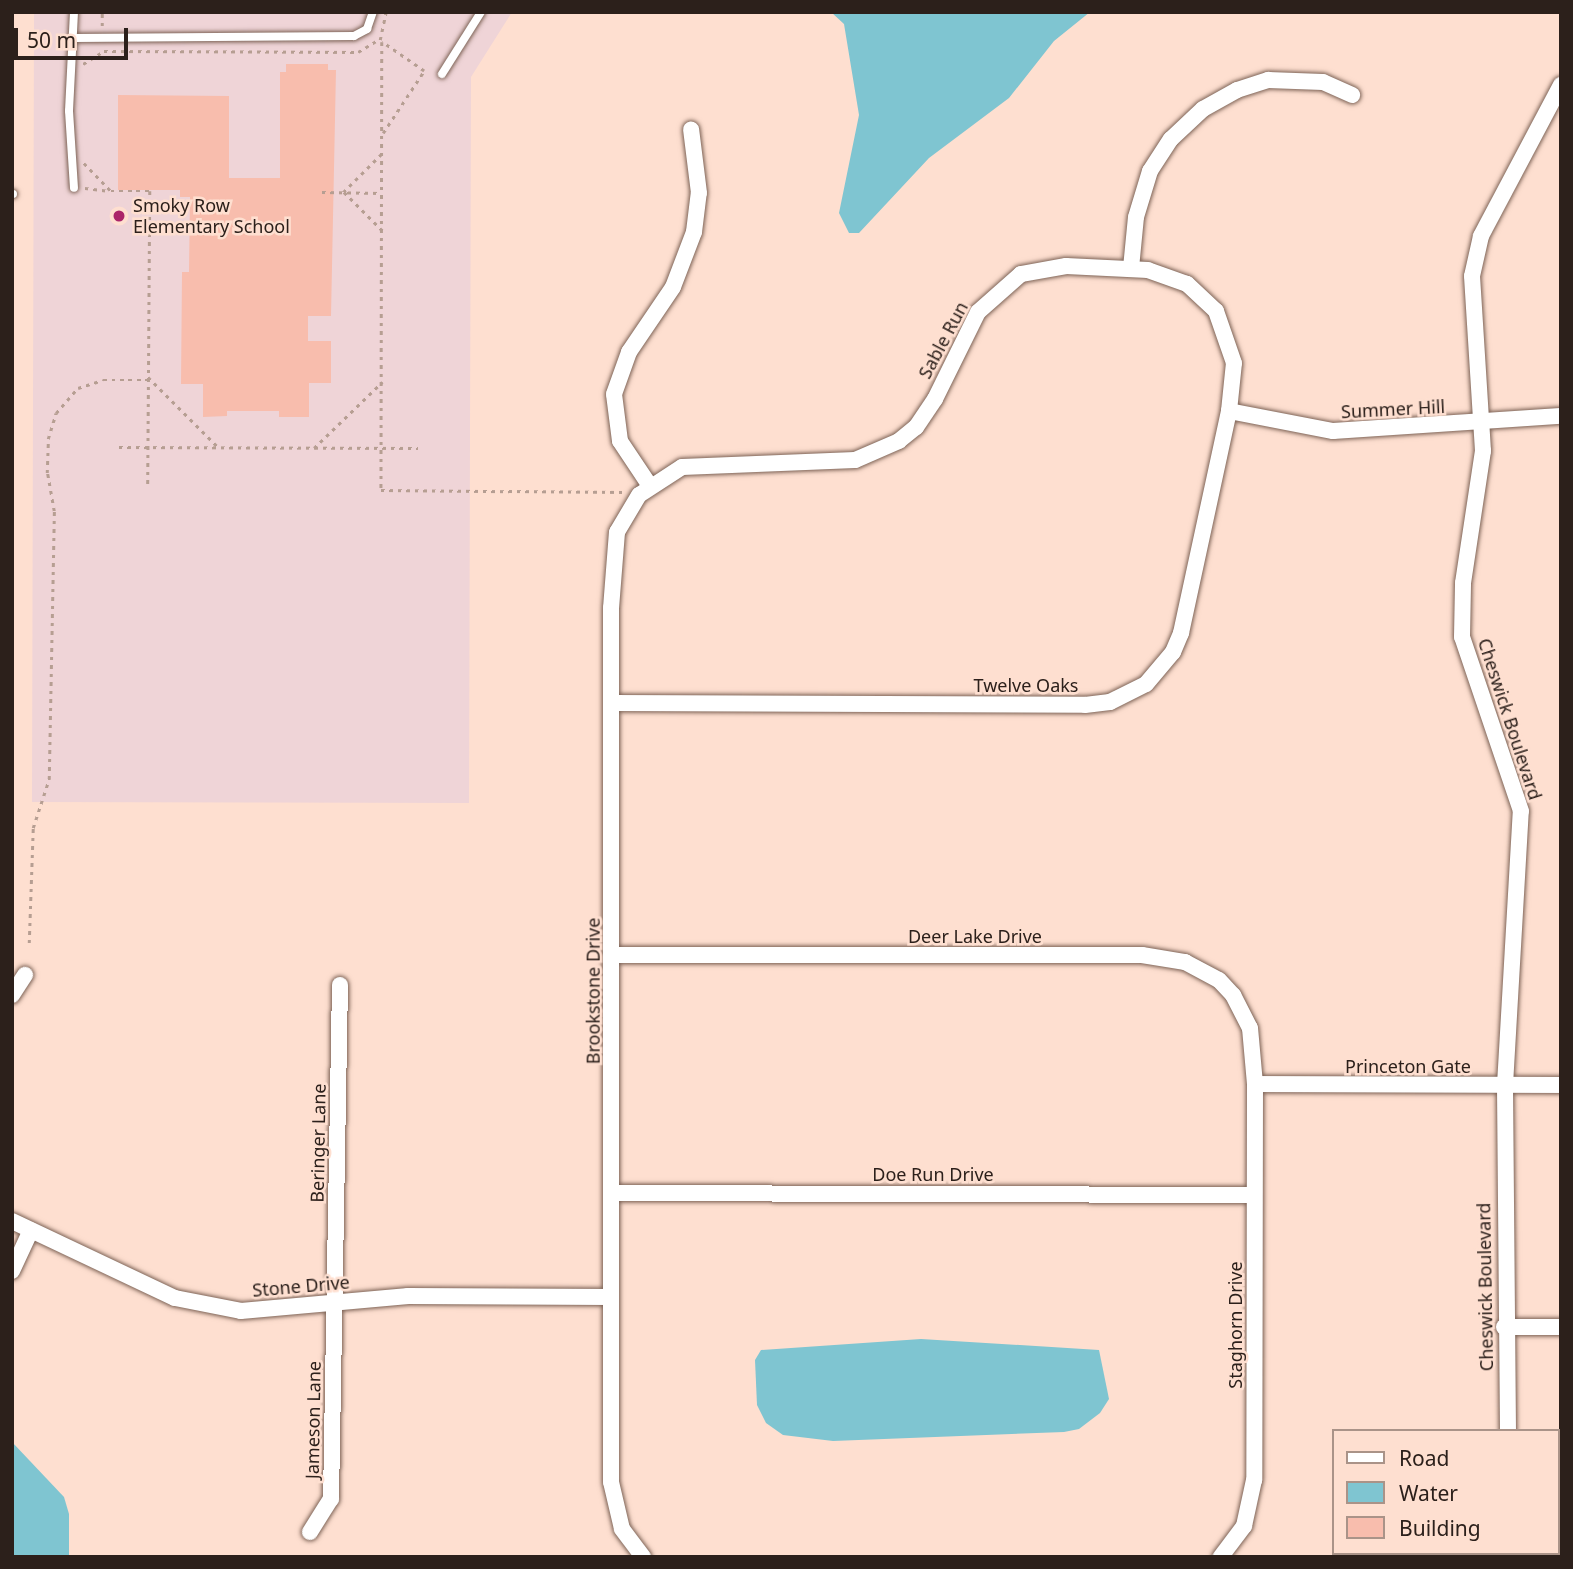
<!DOCTYPE html>
<style>
body{margin:0}
#map{position:relative;width:1573px;height:1569px;overflow:hidden;background:#fedfd0;font-family:"Noto Sans",sans-serif}
div>[style]{position:absolute}
[style*='--x']{left:calc(var(--x)*1px);top:calc(var(--y)*1px);width:calc(var(--w)*1px);rotate:calc(var(--a)*1deg)}
.education>*{inset:0;background:#efd4d7}
.water>*{inset:0;background:#7fc5d1}
.building>*{inset:0;background:#f8bdad}
.path>*{height:2.5px;margin-top:-1.25px;transform-origin:0;background:repeating-linear-gradient(90deg,#b69e92 0 3.5px,transparent 0 8.5px)}
.roads{filter:drop-shadow(0 0 2px #7d6356) drop-shadow(0 0 2px #7d6356)}
.lane>*{height:8px;margin:-4px;padding:0 4px;transform-origin:4px;border-radius:4px;background:#fff}
.street>*{height:16px;margin:-8px;padding:0 8px;transform-origin:8px;border-radius:8px;background:#fff}
.dots>*{width:19px;height:19px;translate:-50% -50%;box-sizing:border-box;border:4px solid #fedfd0;border-radius:50%}
span{translate:-50% -50%;white-space:nowrap;text-align:center;line-height:1.15;-webkit-text-stroke:5px #fedfd0;paint-order:stroke}
.poi-label{font-size:18px;color:#2c201b}
.left{translate:0 -50%;text-align:left}
.street-label{font-size:18px;color:#2c201b}
.frame{position:absolute;inset:0;border:14px solid #2c201b;pointer-events:none}
.legend{position:absolute;left:1332px;top:1429px;width:228px;height:126px;box-sizing:border-box;background:#fedfd0;border:2px solid #aa9388;margin:0;padding:9px 12px;list-style:none;font-size:21px;color:#2c201b}
.legend li{display:flex;align-items:center;gap:14px;height:35px}
.legend b{width:35px;border:2px solid #aa9388}
.scale{position:absolute;left:14px;top:28px;width:114px;height:32px;box-sizing:border-box;border:4px solid #2c201b;border-top:0;padding-left:9px;font-size:21px;line-height:24px;white-space:nowrap;color:#2c201b;-webkit-text-stroke:5px #fedfd0;paint-order:stroke}
</style>
<div id="map">
<div class="education">
<i style="clip-path:polygon(34px 12px,512px 12px,471px 77px,469px 803px,32px 802px)"></i>
</div>
<div class="water">
<i style="clip-path:polygon(831px 12px,1090px 12px,1054px 41px,1009px 98px,929px 158px,859px 233px,849px 233px,839px 213px,859px 115px,844px 24px)"></i>
<i style="clip-path:polygon(921px 1339px,1099px 1350px,1109px 1399px,1100px 1413px,1079px 1429px,1064px 1432px,833px 1441px,783px 1435px,766px 1423px,757px 1405px,755px 1360px,761px 1350px)"></i>
<i style="clip-path:polygon(12px 1442px,64px 1497px,69px 1514px,69px 1557px,12px 1557px)"></i>
</div>
<div class="building">
<i style="clip-path:polygon(286px 64px,328px 64px,328px 70px,336px 70px,331px 316px,308px 316px,308px 341px,331px 341px,331px 383px,309px 383px,309px 417px,279px 417px,279px 411px,227px 411px,227px 416px,203px 417px,203px 384px,181px 384px,182px 272px,189px 272px,190px 197px,180px 197px,180px 190px,118px 190px,118px 95px,229px 96px,229px 178px,280px 178px,280px 72px,286px 72px)"></i>
</div>
<div class="path">
<i style="--x:102;--y:26;--w:14;--a:-90"></i>
<i style="--x:380;--y:40;--w:29;--a:-78"></i>
<i style="--x:83;--y:64;--w:25;--a:-32"></i>
<i style="--x:104;--y:51;--w:254;--a:0.2"></i>
<i style="--x:358;--y:52;--w:26;--a:-31"></i>
<i style="--x:383;--y:133;--w:74;--a:-56.5"></i>
<i style="--x:424;--y:71;--w:51;--a:-145.4"></i>
<i style="--x:382;--y:42;--w:448;--a:90.1"></i>
<i style="--x:381;--y:490;--w:242;--a:0.5"></i>
<i style="--x:382;--y:154;--w:54;--a:135"></i>
<i style="--x:344;--y:192;--w:55;--a:45"></i>
<i style="--x:84;--y:163;--w:39;--a:46"></i>
<i style="--x:111;--y:191;--w:39;--a:0"></i>
<i style="--x:150;--y:191;--w:297;--a:90.4"></i>
<i style="--x:85;--y:188;--w:25;--a:7"></i>
<i style="--x:322;--y:192;--w:59;--a:1"></i>
<i style="--x:148;--y:377;--w:99;--a:45"></i>
<i style="--x:119;--y:447;--w:299;--a:0.2"></i>
<i style="--x:314;--y:448;--w:95;--a:-44.1"></i>
<i style="--x:29;--y:943;--w:115;--a:-88"></i>
<i style="--x:33;--y:828;--w:52;--a:-71.9"></i>
<i style="--x:49;--y:779;--w:268;--a:-88.9"></i>
<i style="--x:54;--y:511;--w:39;--a:-100"></i>
<i style="--x:47;--y:473;--w:34;--a:-88"></i>
<i style="--x:48;--y:439;--w:27;--a:-73"></i>
<i style="--x:56;--y:413;--w:33;--a:-49"></i>
<i style="--x:78;--y:388;--w:26;--a:-18"></i>
<i style="--x:103;--y:380;--w:46;--a:0"></i>
</div>
<div class="roads">
<div class="lane">
<i style="--x:74;--y:12;--w:99;--a:92.9"></i>
<i style="--x:69;--y:111;--w:77;--a:86.3"></i>
<i style="--x:74;--y:38;--w:280;--a:-0.4"></i>
<i style="--x:354;--y:36;--w:15;--a:-28"></i>
<i style="--x:367;--y:29;--w:18;--a:-71"></i>
<i style="--x:442;--y:74;--w:73;--a:-57.8"></i>
<i style="--x:12;--y:194;--w:1;--a:0"></i>
</div>
<div class="street">
<i style="--x:1131;--y:268;--w:51;--a:-84.4"></i>
<i style="--x:1136;--y:217;--w:48;--a:-73.1"></i>
<i style="--x:1150;--y:171;--w:38;--a:-57"></i>
<i style="--x:1171;--y:139;--w:44;--a:-43.2"></i>
<i style="--x:1203;--y:109;--w:39;--a:-29"></i>
<i style="--x:1237;--y:90;--w:33;--a:-18"></i>
<i style="--x:1268;--y:80;--w:55;--a:2.1"></i>
<i style="--x:1323;--y:82;--w:32;--a:24"></i>
<i style="--x:1229;--y:411;--w:106;--a:10.9"></i>
<i style="--x:1333;--y:431;--w:228;--a:-3.8"></i>
<i style="--x:650;--y:486;--w:54;--a:-123.7"></i>
<i style="--x:620;--y:441;--w:47;--a:-97.3"></i>
<i style="--x:614;--y:394;--w:45;--a:-70.3"></i>
<i style="--x:629;--y:352;--w:78;--a:-55.9"></i>
<i style="--x:673;--y:287;--w:59;--a:-69.1"></i>
<i style="--x:694;--y:232;--w:39;--a:-83"></i>
<i style="--x:699;--y:193;--w:64;--a:-97.1"></i>
<i style="--x:612;--y:703;--w:473;--a:0.2"></i>
<i style="--x:1085;--y:705;--w:25;--a:-7"></i>
<i style="--x:1110;--y:702;--w:40;--a:-26.6"></i>
<i style="--x:1146;--y:684;--w:42;--a:-49.8"></i>
<i style="--x:1173;--y:652;--w:21;--a:-67"></i>
<i style="--x:1181;--y:633;--w:227;--a:-77.8"></i>
<i style="--x:1229;--y:411;--w:48;--a:-84.1"></i>
<i style="--x:1234;--y:363;--w:55;--a:-109.1"></i>
<i style="--x:1216;--y:311;--w:40;--a:-137"></i>
<i style="--x:1187;--y:284;--w:41;--a:-160.3"></i>
<i style="--x:1148;--y:270;--w:82;--a:-177.2"></i>
<i style="--x:1066;--y:266;--w:46;--a:169.9"></i>
<i style="--x:1021;--y:274;--w:57;--a:138.5"></i>
<i style="--x:978;--y:312;--w:97;--a:116.3"></i>
<i style="--x:935;--y:399;--w:34;--a:124"></i>
<i style="--x:916;--y:427;--w:22;--a:141"></i>
<i style="--x:899;--y:441;--w:48;--a:156.6"></i>
<i style="--x:855;--y:460;--w:173;--a:177.7"></i>
<i style="--x:682;--y:467;--w:51;--a:146.9"></i>
<i style="--x:639;--y:495;--w:43;--a:120.7"></i>
<i style="--x:617;--y:532;--w:76;--a:94.5"></i>
<i style="--x:611;--y:608;--w:874;--a:90"></i>
<i style="--x:611;--y:1482;--w:48;--a:76.8"></i>
<i style="--x:622;--y:1529;--w:35;--a:53"></i>
<i style="--x:612;--y:955;--w:530;--a:0"></i>
<i style="--x:1142;--y:955;--w:44;--a:9.2"></i>
<i style="--x:1185;--y:962;--w:38;--a:28"></i>
<i style="--x:1219;--y:980;--w:21;--a:47"></i>
<i style="--x:1233;--y:995;--w:37;--a:63"></i>
<i style="--x:1250;--y:1028;--w:56;--a:84.9"></i>
<i style="--x:1255;--y:1084;--w:396;--a:90.1"></i>
<i style="--x:1254;--y:1480;--w:47;--a:102.3"></i>
<i style="--x:1244;--y:1526;--w:39;--a:127"></i>
<i style="--x:12;--y:995;--w:24;--a:-57"></i>
<i style="--x:1255;--y:1084;--w:306;--a:0.2"></i>
<i style="--x:611;--y:1193;--w:643;--a:0.18"></i>
<i style="--x:12;--y:1221;--w:180;--a:25.3"></i>
<i style="--x:175;--y:1298;--w:67;--a:11.1"></i>
<i style="--x:241;--y:1311;--w:168;--a:-5.1"></i>
<i style="--x:408;--y:1296;--w:203;--a:0.3"></i>
<i style="--x:12;--y:1271;--w:45;--a:-65.1"></i>
<i style="--x:1504;--y:1327;--w:57;--a:0"></i>
<i style="--x:1508;--y:1431;--w:346;--a:-90.5"></i>
<i style="--x:1505;--y:1085;--w:274;--a:-86.7"></i>
<i style="--x:1521;--y:811;--w:184;--a:-108.7"></i>
<i style="--x:1462;--y:637;--w:54;--a:-88.9"></i>
<i style="--x:1463;--y:583;--w:134;--a:-81.4"></i>
<i style="--x:1483;--y:451;--w:175;--a:-93.6"></i>
<i style="--x:1472;--y:276;--w:41;--a:-77.3"></i>
<i style="--x:1481;--y:236;--w:171;--a:-62.1"></i>
<i style="--x:310;--y:1532;--w:39;--a:-58"></i>
<i style="--x:331;--y:1499;--w:514;--a:-89"></i>
<i style="--x:1514;--y:1553;--w:4;--a:90"></i>
</div>
</div>
<div class="dots">
<i style="left:119px;top:216px;background:#ab2469"></i>
</div>
<div class="poi-label">
<span class="left" style="left:133px;top:216px">Smoky Row<br>Elementary School</span>
</div>
<div class="street-label">
<span style="left:943px;top:340px;rotate:-62deg">Sable Run</span>
<span style="left:1393px;top:409px;rotate:-3deg">Summer Hill</span>
<span style="left:1026px;top:685px">Twelve Oaks</span>
<span style="left:1510px;top:719px;rotate:72deg">Cheswick Boulevard</span>
<span style="left:975px;top:936px">Deer Lake Drive</span>
<span style="left:593px;top:991px;rotate:-90deg">Brookstone Drive</span>
<span style="left:1408px;top:1066px">Princeton Gate</span>
<span style="left:318px;top:1143px;rotate:-89deg">Beringer Lane</span>
<span style="left:933px;top:1174px">Doe Run Drive</span>
<span style="left:301px;top:1286px;rotate:-5deg">Stone Drive</span>
<span style="left:1485px;top:1287px;rotate:-91deg">Cheswick Boulevard</span>
<span style="left:1235px;top:1325px;rotate:-90deg">Staghorn Drive</span>
<span style="left:313px;top:1420px;rotate:-89deg">Jameson Lane</span>
</div>
<div class="frame"></div>
<ul class="legend">
<li><b style="height:9px;background:#fff"></b>Road</li>
<li><b style="height:19px;background:#7fc5d1"></b>Water</li>
<li><b style="height:19px;background:#f8bdad"></b>Building</li>
</ul>
<div class="scale">50 m</div>
</div>
